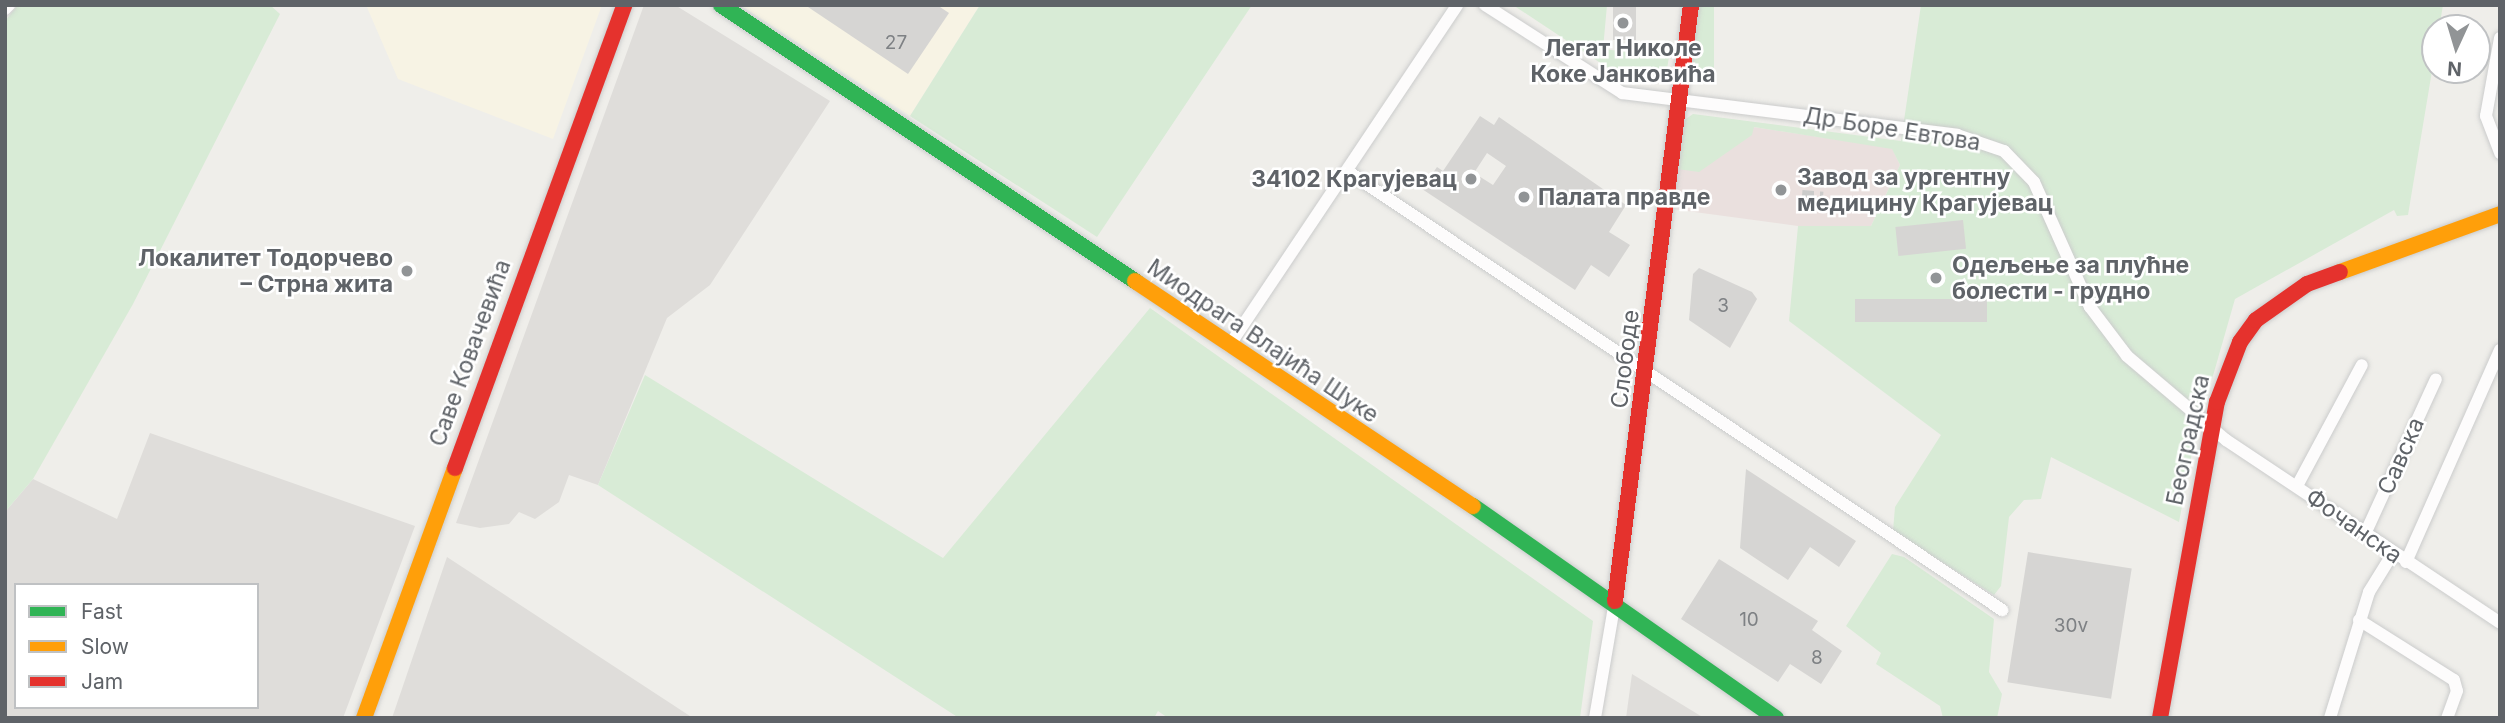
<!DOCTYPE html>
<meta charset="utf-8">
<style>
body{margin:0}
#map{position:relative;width:2505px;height:723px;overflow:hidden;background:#efeeea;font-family:Inter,sans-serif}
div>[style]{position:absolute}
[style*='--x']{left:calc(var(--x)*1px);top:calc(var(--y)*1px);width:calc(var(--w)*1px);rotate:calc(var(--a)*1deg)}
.commercial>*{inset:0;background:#f7f3e4}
.industrial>*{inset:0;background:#dfddda}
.medical>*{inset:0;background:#eae0de}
.green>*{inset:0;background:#d8ebd6;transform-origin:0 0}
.building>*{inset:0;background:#d6d5d3;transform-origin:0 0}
.street-tunnel>*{height:12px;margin-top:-6px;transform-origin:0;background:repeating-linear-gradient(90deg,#cbcbca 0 12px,transparent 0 18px)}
.roads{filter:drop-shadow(0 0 2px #cbcccc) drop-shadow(0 0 2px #cbcccc)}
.street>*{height:12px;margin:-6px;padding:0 6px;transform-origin:6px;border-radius:6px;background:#fdfcfc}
.fast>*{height:16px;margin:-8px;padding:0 8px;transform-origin:8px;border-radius:8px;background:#30b455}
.slow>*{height:16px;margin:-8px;padding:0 8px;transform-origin:8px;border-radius:8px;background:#ff9f0a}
.jam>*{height:16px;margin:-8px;padding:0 8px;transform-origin:8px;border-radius:8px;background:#e5322d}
.dots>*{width:19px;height:19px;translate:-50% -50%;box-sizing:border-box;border:4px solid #fff;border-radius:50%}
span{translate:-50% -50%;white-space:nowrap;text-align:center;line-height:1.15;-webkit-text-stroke:5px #fff;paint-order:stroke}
.number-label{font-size:19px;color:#7e8184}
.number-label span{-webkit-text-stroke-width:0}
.poi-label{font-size:23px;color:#5f6368;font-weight:700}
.left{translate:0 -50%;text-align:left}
.right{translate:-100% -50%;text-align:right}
.street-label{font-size:23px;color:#5f6368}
.frame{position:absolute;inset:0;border:7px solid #5f6368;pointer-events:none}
.legend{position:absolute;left:14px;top:583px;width:245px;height:126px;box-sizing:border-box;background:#fff;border:2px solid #bfc1c3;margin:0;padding:9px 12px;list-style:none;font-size:21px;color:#5f6368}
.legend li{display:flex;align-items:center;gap:14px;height:35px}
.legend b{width:35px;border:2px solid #bfc1c3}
.north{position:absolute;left:2421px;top:14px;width:70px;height:70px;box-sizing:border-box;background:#fff;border:2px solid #bfc1c3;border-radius:50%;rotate:184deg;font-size:19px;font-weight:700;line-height:28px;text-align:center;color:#5f6368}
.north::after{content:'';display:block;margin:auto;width:24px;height:32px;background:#919496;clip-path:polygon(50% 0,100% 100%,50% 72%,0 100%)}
</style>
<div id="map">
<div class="commercial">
<i style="clip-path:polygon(366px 5px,602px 5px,553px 139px,398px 79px)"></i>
<i style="clip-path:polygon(740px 5px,980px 5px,910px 116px)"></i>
</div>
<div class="industrial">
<i style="clip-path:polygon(644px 5px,675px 5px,830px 101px,710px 285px,667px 318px,598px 485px,569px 475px,559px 502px,535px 519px,519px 512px,509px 524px,480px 528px,456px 523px)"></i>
<i style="clip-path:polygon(evenodd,150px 433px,415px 526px,343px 718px,5px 718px,5px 512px,33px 479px,117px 519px,150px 433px,16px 585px,257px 585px,257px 707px,16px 707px,16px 585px)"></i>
<i style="clip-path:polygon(447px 557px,693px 718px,392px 718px)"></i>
<i style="clip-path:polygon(1632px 674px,1704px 718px,1626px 718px)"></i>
</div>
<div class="medical">
<i style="clip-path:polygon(1753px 127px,1892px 148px,1900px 165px,1871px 226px,1798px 226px,1672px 209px,1677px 169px)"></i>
</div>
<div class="green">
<i style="clip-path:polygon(18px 5px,270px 5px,280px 14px,133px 304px,33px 479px,5px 512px,5px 21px)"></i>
<i style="clip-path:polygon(980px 5px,1252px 5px,1097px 237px,910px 116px)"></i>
<i style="clip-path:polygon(1513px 5px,1607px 5px,1603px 49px,1669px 57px,1665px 81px,1620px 76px)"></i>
<i style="left:1691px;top:5px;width:23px;height:79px"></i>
<i style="clip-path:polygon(1921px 5px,2443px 5px,2408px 215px,2397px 216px,2394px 210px,2235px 299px,2194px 442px,2179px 522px,2051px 457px,2041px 499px,2024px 500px,2009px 517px,2001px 586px,1994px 595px,1893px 531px,1895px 507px,1941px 435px,1789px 321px,1798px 226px,1871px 226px,1900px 165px,1892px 149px,1754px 127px,1752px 135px,1699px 172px,1677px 169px,1683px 121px,1693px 114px,1901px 141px)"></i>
<i style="clip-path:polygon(1150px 308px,1593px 621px,1580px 718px,1168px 718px,1158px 711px,1154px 718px,959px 718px,598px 485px,645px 375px,943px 558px)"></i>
<i style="clip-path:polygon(1892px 554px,1904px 557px,1994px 619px,1989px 672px,2002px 694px,1997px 718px,1943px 718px,1940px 706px,1876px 664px,1881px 653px,1846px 626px)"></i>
</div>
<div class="building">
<i style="clip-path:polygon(805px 5px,937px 5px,949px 13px,908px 74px)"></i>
<i style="left:1613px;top:5px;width:23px;height:35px"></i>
<i style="clip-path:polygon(evenodd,1480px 116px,1494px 125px,1499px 117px,1626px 205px,1609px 232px,1630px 245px,1609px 277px,1591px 265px,1575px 290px,1422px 189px,1437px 167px,1443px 171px,1480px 116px,1487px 153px,1506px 166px,1493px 185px,1474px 173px,1487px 153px)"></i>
<i style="left:1963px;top:220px;width:29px;height:68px;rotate:84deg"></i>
<i style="clip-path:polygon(1699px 268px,1752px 292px,1757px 299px,1730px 348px,1689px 320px,1693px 274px)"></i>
<i style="left:1987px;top:299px;width:23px;height:132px;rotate:90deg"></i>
<i style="clip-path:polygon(1746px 469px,1856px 541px,1839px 567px,1810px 547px,1788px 580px,1740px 548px)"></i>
<i style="left:2028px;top:552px;width:105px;height:132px;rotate:9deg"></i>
<i style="clip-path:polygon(1719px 559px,1818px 621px,1812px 630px,1842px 651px,1821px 684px,1790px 664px,1778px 682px,1681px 619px)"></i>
</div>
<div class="street-tunnel">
<i style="--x:1802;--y:196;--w:21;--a:5"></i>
</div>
<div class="roads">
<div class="street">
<i style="--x:1485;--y:5;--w:163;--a:32.7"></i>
<i style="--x:1622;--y:93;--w:338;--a:7.1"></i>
<i style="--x:1957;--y:135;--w:50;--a:18.8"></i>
<i style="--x:2004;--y:151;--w:43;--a:45.9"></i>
<i style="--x:2034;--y:182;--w:137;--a:65.9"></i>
<i style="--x:2090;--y:307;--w:61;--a:52.9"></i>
<i style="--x:2127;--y:356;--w:130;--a:40.3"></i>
<i style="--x:2226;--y:440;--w:329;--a:33.7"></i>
<i style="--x:5;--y:9;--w:6;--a:-45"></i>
<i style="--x:2500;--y:38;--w:79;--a:100.2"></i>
<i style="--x:2486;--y:116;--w:40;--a:69"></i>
<i style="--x:1347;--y:171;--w:789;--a:33.83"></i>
<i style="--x:1229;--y:346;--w:410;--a:-56.2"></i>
<i style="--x:2297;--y:486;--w:137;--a:-61.8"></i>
<i style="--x:2365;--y:534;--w:170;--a:-65.4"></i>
<i style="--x:2406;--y:562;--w:232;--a:-66.1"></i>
<i style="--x:2359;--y:620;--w:112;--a:32.3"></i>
<i style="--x:2454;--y:680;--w:11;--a:75"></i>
<i style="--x:2457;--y:691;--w:29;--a:110"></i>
<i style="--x:1595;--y:718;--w:119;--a:-80.3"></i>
<i style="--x:2330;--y:718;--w:132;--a:-72.8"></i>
<i style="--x:2369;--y:592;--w:46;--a:-58.4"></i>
</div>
<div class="fast">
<i style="--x:721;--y:5;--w:498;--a:33.7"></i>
<i style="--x:1473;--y:506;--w:370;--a:35"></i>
</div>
<div class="slow">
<i style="--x:2340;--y:272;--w:170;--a:-19.9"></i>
<i style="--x:1135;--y:281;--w:406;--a:33.7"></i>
<i style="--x:364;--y:718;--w:266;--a:-70"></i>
</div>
<div class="jam">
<i style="--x:455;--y:468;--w:493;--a:-69.9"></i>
<i style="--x:1615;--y:601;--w:601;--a:-82.73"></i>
<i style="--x:2160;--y:718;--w:321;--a:-79.8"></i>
<i style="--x:2217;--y:402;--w:64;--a:-69"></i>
<i style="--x:2240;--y:342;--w:27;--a:-54"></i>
<i style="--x:2256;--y:320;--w:62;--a:-35.2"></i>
<i style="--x:2307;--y:284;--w:35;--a:-20"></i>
</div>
</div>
<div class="dots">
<i style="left:1623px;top:23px;background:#919496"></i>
<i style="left:1471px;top:179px;background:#919496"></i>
<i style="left:1781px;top:190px;background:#919496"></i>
<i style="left:1524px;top:197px;background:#919496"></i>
<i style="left:407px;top:271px;background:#919496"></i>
<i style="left:1936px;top:278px;background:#919496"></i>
</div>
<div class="number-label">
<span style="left:896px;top:43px">27</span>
<span style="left:1723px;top:306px">3</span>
<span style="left:1749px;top:620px">10</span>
<span style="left:2071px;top:626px">30v</span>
<span style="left:1817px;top:658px">8</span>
</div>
<div class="poi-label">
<span style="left:1623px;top:61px">Легат Николе<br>Коке Јанковића</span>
<span class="left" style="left:1797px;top:190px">Завод за ургентну<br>медицину Крагујевац</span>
<span class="right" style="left:1457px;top:179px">34102 Крагујевац</span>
<span class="left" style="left:1538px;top:197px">Палата правде</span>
<span class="right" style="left:393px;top:271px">Локалитет Тодорчево<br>– Стрна жита</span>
<span class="left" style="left:1952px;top:278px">Одељење за плућне<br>болести - грудно</span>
</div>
<div class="street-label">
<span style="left:1892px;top:129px;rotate:9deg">Др Боре Евтова</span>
<span style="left:1263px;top:341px;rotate:34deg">Миодрага Влајића Шуке</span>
<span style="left:470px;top:353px;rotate:-70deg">Саве Ковачевића</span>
<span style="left:1625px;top:359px;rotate:-83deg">Слободе</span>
<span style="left:2188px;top:440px;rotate:-78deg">Београдска</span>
<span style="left:2401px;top:456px;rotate:-66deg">Савска</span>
<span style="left:2354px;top:526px;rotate:35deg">Фочанска</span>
</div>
<div class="frame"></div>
<ul class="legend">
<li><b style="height:9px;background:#30b455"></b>Fast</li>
<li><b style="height:9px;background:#ff9f0a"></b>Slow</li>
<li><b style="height:9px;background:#e5322d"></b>Jam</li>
</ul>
<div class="north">N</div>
</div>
